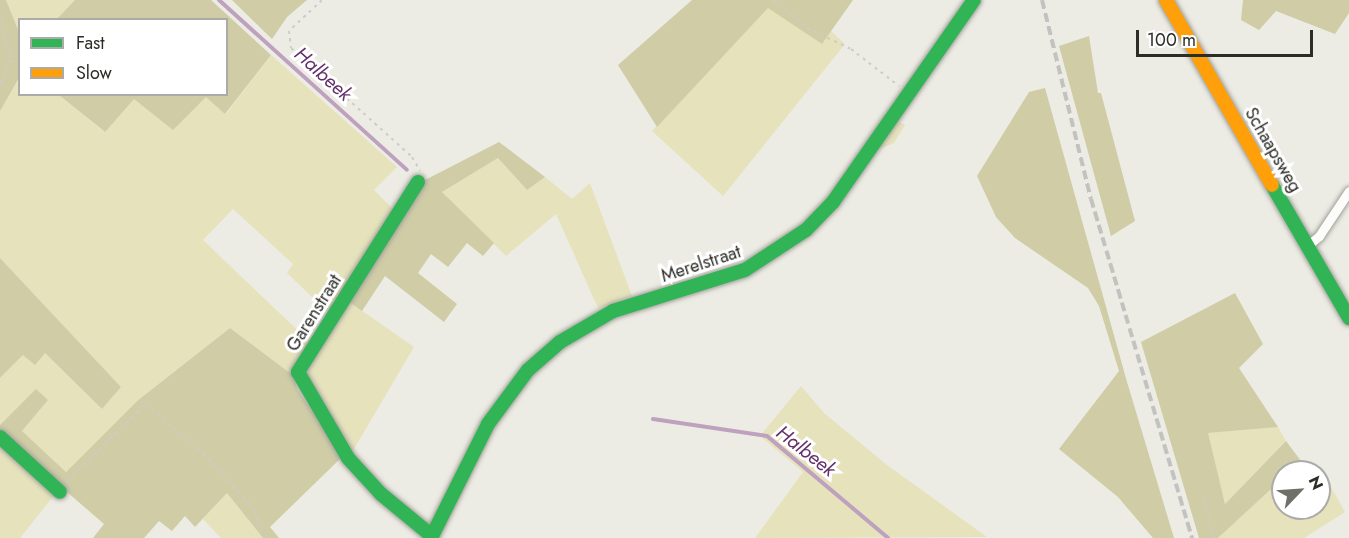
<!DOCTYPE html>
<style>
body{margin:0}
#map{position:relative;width:1349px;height:538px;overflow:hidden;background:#ecece4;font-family:Jost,sans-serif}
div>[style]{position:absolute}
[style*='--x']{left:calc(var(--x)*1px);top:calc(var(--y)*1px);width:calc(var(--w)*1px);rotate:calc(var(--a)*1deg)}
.green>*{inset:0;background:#e6e2bc}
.forest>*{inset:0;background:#cfcca6}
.stream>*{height:4px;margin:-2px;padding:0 2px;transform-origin:2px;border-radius:2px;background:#bda1bf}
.path>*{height:2px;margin-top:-1px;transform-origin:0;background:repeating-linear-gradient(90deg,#ccccca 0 3px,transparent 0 7.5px)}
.roads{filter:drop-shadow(0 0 2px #a1a19b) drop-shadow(0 0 2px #a1a19b)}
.street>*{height:9px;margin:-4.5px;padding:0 4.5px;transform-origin:4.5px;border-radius:4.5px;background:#fcfcfb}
.fast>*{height:14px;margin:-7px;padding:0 7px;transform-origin:7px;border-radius:7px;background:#30b455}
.slow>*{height:14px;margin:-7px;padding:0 7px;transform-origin:7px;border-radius:7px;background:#ff9f0a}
.rail>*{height:4px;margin-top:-2px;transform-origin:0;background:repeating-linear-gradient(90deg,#c2c2c0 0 9px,transparent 0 13.5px)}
span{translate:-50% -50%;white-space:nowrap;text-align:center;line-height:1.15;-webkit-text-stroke:6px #fff;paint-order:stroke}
.street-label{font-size:18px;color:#2d2d28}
.water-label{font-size:20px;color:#63306b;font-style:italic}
.legend{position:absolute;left:18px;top:18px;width:210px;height:78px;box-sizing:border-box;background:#fff;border:2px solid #ababa9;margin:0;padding:8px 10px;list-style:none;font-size:18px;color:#2d2d28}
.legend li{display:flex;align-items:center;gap:12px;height:30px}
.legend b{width:30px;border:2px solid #ababa9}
.north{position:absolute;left:1271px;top:460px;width:60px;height:60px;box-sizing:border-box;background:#fff;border:2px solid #ababa9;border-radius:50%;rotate:65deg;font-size:16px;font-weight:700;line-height:24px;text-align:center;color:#2d2d28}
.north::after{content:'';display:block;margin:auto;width:21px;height:27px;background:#70706a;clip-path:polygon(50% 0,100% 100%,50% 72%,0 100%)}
.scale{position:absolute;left:1136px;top:30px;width:177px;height:27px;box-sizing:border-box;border:3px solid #2d2d28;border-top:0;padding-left:8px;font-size:18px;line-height:21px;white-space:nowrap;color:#2d2d28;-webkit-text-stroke:4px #fff;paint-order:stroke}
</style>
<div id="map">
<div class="green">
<i style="clip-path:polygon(6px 0,75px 0,57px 19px,20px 20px,19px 32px)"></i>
<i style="clip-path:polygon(768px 7px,822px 44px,831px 31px,845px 44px,723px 196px,652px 131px)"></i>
<i style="clip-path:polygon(271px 55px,397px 167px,374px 190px,395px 211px,330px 314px,287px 273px,293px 264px,233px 209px,203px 240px,311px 343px,294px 376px,230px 328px,137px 401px,66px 472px,22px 431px,48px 400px,36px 390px,0 425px,0 378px,23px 355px,45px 353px,102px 409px,121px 387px,0 258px,0 111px,19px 76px,20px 94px,59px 95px,104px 132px,135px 98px,206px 97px,226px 114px)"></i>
<i style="clip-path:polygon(897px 120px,905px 125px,894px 143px,877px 150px)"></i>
<i style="clip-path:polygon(498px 158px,527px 190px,545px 177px,572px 199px,590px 183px,632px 296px,598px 308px,556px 214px,506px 256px,442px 192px)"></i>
<i style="clip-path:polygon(348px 301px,414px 347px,351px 454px,307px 386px,307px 370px)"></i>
<i style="clip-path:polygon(801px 386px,824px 413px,887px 465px,987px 537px,755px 538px,803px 472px,760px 436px)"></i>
<i style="clip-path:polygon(1278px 427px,1286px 441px,1225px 504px,1207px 433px)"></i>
<i style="clip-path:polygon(0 444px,56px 493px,20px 538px,0 538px)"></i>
<i style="clip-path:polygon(1301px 461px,1323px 473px,1345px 512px,1304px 538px,1218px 538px,1283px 478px,1283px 508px,1319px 508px,1319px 472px,1290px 472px)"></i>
<i style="clip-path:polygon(227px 493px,263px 538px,221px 538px,203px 519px)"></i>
</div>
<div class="forest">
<i style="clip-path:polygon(0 0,6px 0,19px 32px,20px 76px,0 111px)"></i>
<i style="clip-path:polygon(75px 0,211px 0,271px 55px,225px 114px,206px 97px,173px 130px,134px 99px,105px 132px,59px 95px,226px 94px,226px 20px,57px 19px)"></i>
<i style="clip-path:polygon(232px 0,307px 0,287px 17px,272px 39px)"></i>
<i style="clip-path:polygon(692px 0,853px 0,822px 44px,768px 8px,657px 127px,618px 65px)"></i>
<i style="clip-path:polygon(1243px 0,1349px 0,1349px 13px,1335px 34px,1276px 11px,1259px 30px,1241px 20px)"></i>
<i style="clip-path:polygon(1089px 36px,1098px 93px,1101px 93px,1135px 221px,1111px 236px,1059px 46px)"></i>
<i style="clip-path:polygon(1045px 88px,1127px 382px,1174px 538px,1153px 538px,1118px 497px,1059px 449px,1119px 371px,1099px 306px,1088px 288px,1015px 238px,996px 217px,977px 176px,1029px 92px)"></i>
<i style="clip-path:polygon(499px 142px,545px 177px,527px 190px,498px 158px,442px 192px,494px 243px,483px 256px,467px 243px,448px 267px,431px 254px,418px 273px,457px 304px,444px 322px,385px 276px,362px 311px,348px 301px,425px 180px)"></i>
<i style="clip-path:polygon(0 258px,121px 387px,102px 409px,45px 353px,35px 365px,23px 355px,0 378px)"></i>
<i style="clip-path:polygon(1235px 293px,1263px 344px,1239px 368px,1278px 427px,1208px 433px,1225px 504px,1286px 441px,1301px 461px,1290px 472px,1283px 472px,1283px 478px,1218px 538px,1199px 538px,1141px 342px)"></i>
<i style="clip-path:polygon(230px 328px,294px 376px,297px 389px,343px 456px,270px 527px,279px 538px,263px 538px,227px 493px,195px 527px,185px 516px,172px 531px,159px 521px,144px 538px,93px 538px,104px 524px,0 434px,0 425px,36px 389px,48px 400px,22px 431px,66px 472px,137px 401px)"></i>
</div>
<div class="stream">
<i style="--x:219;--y:0;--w:253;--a:42.1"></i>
<i style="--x:653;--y:419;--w:115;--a:8.5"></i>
<i style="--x:767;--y:436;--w:158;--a:40.1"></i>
</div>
<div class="path">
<i style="--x:322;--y:0;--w:45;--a:136.8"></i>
<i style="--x:289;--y:31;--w:17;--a:83"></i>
<i style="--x:291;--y:48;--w:163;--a:42"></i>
<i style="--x:412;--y:157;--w:16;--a:60"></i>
<i style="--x:774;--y:0;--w:43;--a:40.3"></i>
<i style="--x:807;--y:28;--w:49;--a:25.5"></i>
<i style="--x:851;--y:49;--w:61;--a:37.6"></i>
<i style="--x:0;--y:18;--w:43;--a:75.3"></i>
<i style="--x:11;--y:60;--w:28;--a:113"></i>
<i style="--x:67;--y:481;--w:110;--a:-44.3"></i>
<i style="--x:146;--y:404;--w:82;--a:41.1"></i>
<i style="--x:208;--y:458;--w:69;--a:48.5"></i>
<i style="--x:254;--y:510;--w:21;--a:73"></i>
<i style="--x:260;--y:530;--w:11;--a:45"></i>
<i style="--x:1204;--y:500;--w:40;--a:74"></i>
</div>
<div class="roads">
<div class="street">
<i style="--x:1308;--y:245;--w:14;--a:-39"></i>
<i style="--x:1319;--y:236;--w:54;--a:-56.3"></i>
</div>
<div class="fast">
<i style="--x:418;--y:182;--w:225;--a:122.3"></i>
<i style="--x:298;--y:372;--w:99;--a:59.8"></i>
<i style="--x:348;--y:458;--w:49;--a:47.5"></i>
<i style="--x:381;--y:494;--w:66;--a:39.5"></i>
<i style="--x:1272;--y:185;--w:154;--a:59.9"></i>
<i style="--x:0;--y:437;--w:81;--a:42.5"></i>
<i style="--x:431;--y:538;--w:127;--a:-63.4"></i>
<i style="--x:488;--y:424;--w:67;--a:-53.5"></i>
<i style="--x:528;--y:370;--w:43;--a:-41.2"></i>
<i style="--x:560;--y:342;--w:61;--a:-30.3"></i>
<i style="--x:613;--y:311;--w:138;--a:-17.3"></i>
<i style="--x:745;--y:270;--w:73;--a:-33.3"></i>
<i style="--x:806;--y:230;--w:39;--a:-46"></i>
<i style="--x:833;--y:202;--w:246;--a:-55.1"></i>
</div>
<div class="slow">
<i style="--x:1166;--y:0;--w:213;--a:60.2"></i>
</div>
</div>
<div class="rail">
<i style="--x:1042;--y:0;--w:205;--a:76.2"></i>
<i style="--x:1091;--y:199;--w:354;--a:73.4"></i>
</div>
<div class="street-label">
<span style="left:1273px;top:150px;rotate:60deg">Schaapsweg</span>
<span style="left:701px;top:264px;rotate:-18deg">Merelstraat</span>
<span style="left:314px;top:313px;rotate:-58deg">Garenstraat</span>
</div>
<div class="water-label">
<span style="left:323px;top:74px;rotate:42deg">Halbeek</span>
<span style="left:806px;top:451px;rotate:38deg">Halbeek</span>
</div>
<ul class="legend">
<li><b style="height:8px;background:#30b455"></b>Fast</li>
<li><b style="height:8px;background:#ff9f0a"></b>Slow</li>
</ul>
<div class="north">N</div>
<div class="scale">100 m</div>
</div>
